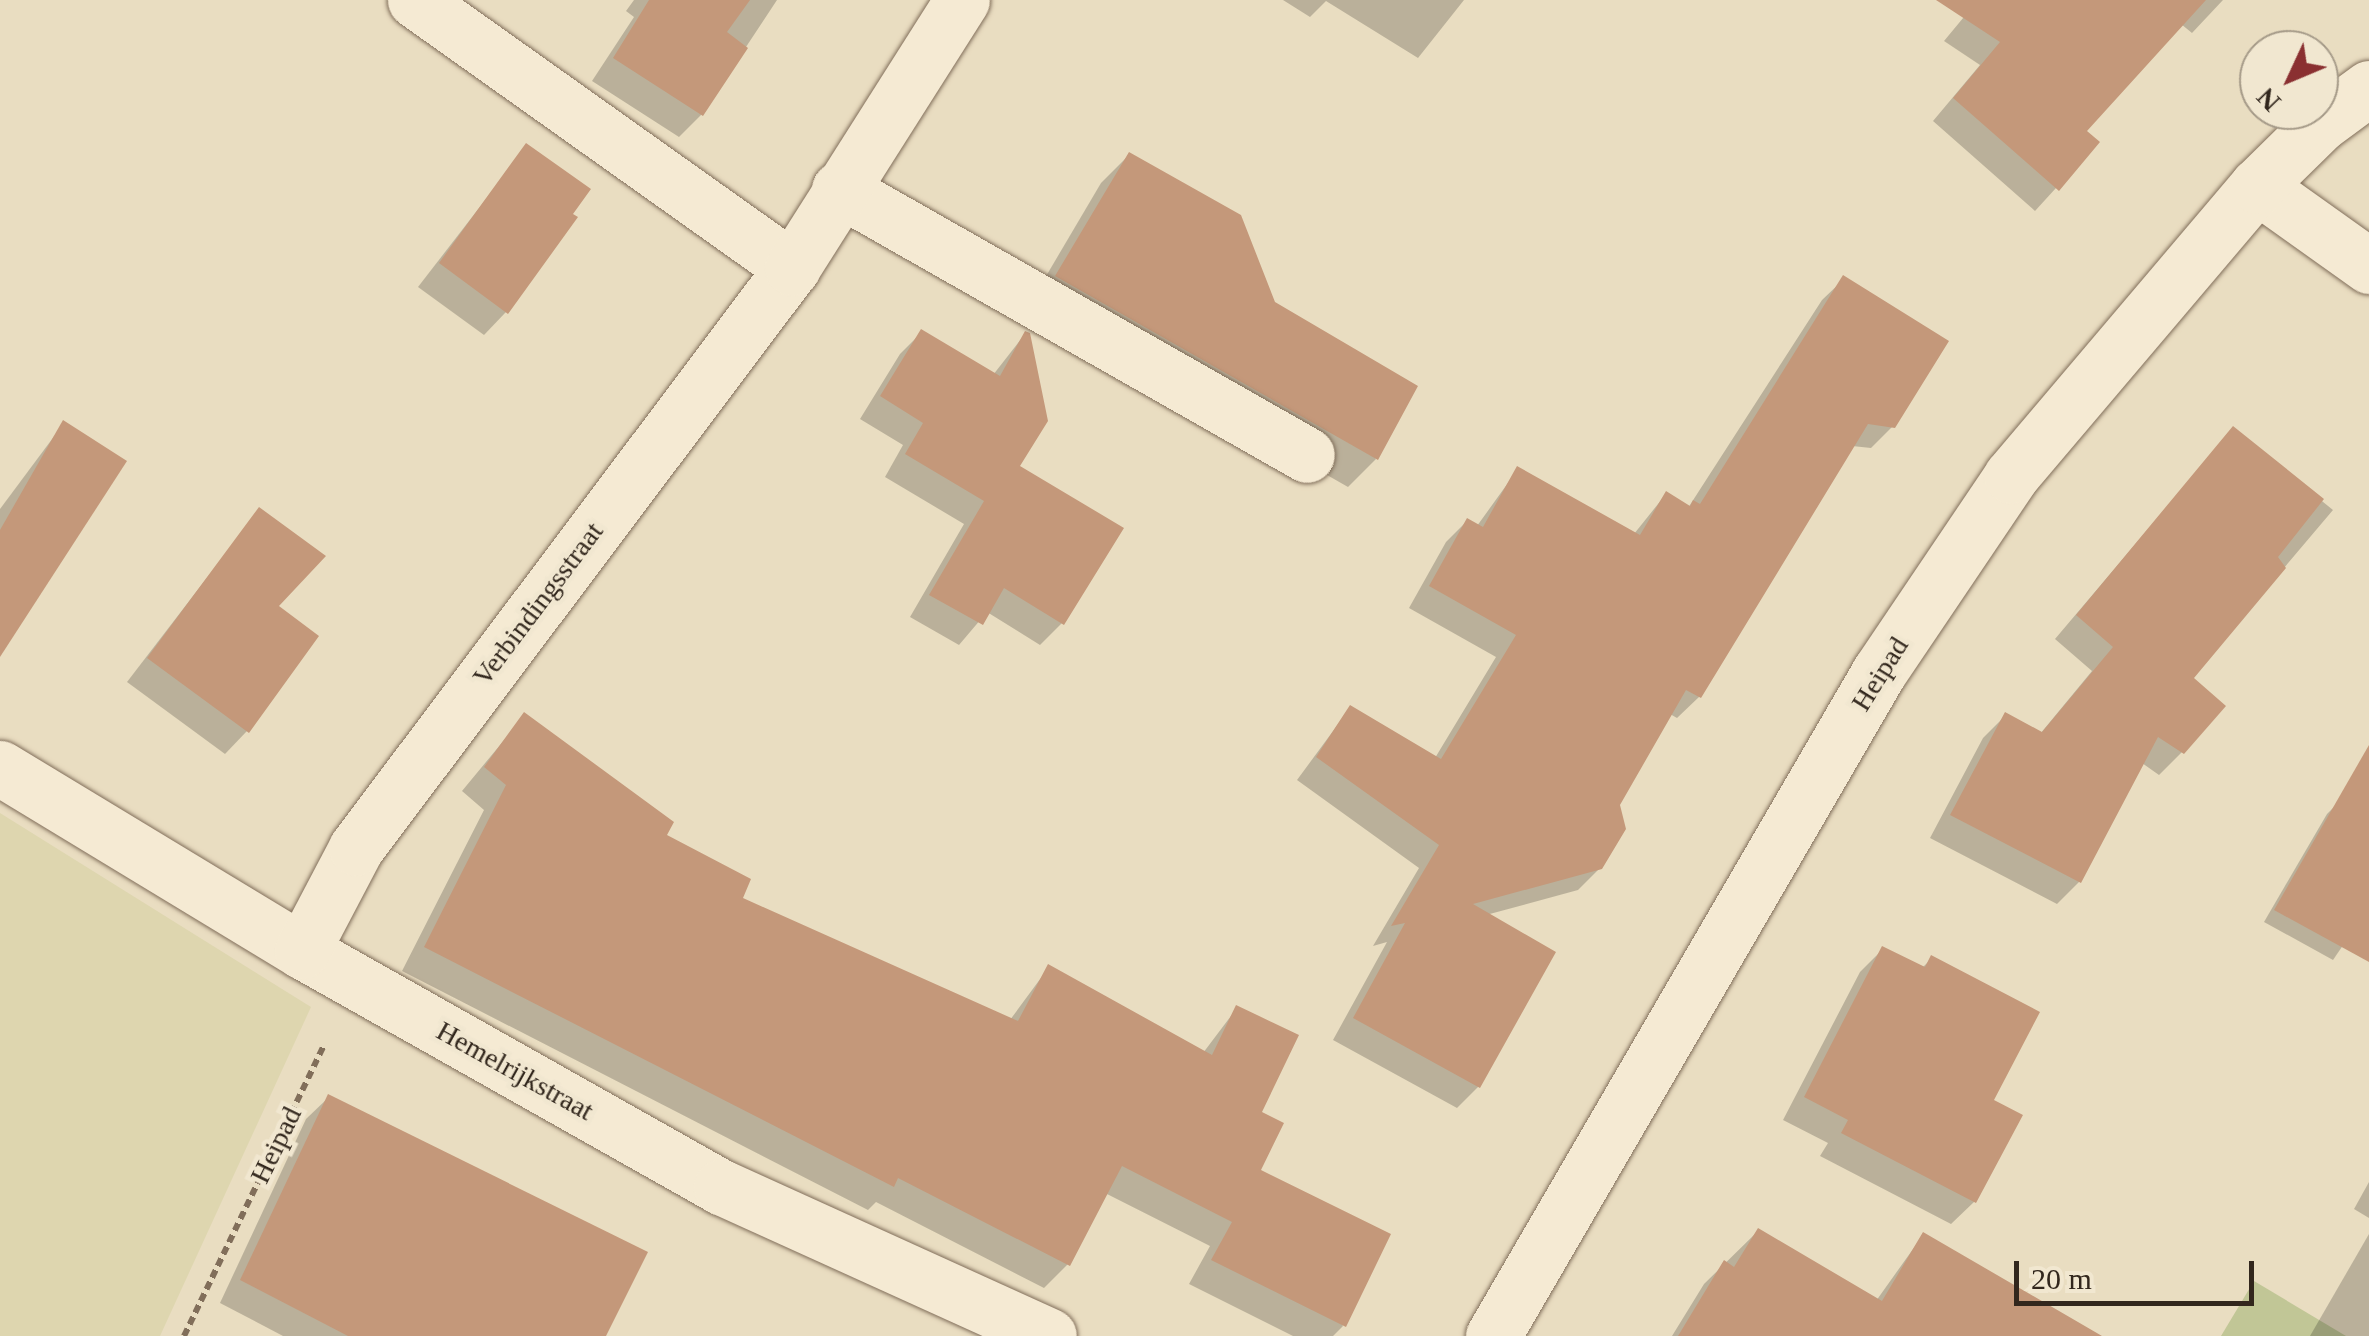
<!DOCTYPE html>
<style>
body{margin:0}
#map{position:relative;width:2369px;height:1336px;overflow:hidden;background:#e9ddc1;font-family:"Times New Roman",serif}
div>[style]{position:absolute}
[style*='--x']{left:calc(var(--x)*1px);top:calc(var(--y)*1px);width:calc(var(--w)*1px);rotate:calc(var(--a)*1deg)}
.farmland>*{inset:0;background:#ded6af}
.green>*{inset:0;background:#c1c696}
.shadow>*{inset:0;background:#0003}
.building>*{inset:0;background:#c4987a}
.path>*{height:6px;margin-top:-3px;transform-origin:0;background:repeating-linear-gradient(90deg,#816e5a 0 8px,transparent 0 13px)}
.roads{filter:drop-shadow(0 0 2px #816e5a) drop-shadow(0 0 2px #816e5a)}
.minor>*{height:55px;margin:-27.5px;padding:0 27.5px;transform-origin:27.5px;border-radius:27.5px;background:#f5ead3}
span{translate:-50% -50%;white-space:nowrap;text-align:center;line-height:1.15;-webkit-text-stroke:9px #f1e7d0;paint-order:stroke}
.street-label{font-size:28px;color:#32271d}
.north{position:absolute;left:2239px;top:30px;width:100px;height:100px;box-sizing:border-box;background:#f1e7d0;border:2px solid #a59a88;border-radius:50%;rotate:226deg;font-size:28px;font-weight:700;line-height:40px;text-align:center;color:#32271d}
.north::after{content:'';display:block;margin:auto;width:35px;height:45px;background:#8a3031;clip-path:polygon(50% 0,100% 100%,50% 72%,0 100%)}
.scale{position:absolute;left:2014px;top:1261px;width:240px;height:45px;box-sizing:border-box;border:5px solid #32271d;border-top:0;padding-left:12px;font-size:30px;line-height:35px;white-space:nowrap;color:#32271d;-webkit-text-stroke:8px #f1e7d0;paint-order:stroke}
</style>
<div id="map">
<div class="farmland">
<i style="clip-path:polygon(0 813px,311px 1007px,160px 1336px,0 1336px)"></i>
</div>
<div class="green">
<i style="clip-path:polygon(2254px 1281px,2346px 1336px,2221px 1336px)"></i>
</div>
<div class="shadow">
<i style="clip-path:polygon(634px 0,777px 0,701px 115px,679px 137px,592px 81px,634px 17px,626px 11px)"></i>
<i style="clip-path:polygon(1283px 0,1464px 0,1418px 58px,1326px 1px,1310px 17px)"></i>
<i style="clip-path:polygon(1978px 0,2223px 0,2192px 33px,2181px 24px,2083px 131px,2097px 143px,2035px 211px,1933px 121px,1980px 65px,1944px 41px)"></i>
<i style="clip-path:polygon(527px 146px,506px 312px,484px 335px,418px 287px)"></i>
<i style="clip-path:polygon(1129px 155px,1273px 303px,1376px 459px,1348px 487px,1029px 305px,1101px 183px)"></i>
<i style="clip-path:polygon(1844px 279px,1893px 426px,1871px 448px,1852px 446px,1699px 697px,1677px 718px,1670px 714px,1618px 805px,1600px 868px,1578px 890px,1486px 915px,1478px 1087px,1457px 1108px,1333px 1040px,1387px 942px,1373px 946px,1419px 868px,1297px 780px,1350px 708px,1435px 758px,1496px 657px,1409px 608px,1446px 542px,1467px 521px,1477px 526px,1518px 469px,1634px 534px,1666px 494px,1688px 508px,1822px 300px)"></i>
<i style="clip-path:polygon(922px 332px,993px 375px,1025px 334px,1017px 467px,1062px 623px,1040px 645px,987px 612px,959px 645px,910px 617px,964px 524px,885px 477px,903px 445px,860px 419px,900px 354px)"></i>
<i style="clip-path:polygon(64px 423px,0 635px,0 509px)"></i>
<i style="clip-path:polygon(2233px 429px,2333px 510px,2191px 678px,2182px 752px,2159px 775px,2142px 763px,2079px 882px,2057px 904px,1930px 838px,1983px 738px,2006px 715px,2040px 734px,2092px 671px,2055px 639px)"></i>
<i style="clip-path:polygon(259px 510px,275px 607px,247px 731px,225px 754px,127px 682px)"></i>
<i style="clip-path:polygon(524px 716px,739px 899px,1010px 1020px,1049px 967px,1203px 1053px,1237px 1008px,1259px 1113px,1257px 1171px,1343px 1326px,1333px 1336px,1293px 1336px,1189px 1284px,1210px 1246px,1105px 1193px,1068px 1264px,1044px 1288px,876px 1202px,868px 1210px,402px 971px,484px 810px,462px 791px)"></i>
<i style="clip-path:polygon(2369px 794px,2369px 907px,2333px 960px,2264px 922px,2327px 814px,2338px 803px)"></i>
<i style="clip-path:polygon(1883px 949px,1922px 968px,1932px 958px,1991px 1101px,1974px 1202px,1951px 1224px,1820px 1156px,1828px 1143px,1783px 1120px,1860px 972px)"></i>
<i style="clip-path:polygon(329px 1097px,603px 1336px,283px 1336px,220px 1303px,306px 1119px)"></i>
<i style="clip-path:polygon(2369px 1182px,2369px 1218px,2354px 1209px)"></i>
<i style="clip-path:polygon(1758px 1231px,1876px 1301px,1923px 1235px,2097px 1336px,1672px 1336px,1704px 1284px)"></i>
<i style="clip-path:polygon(2369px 1234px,2369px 1336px,2310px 1336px)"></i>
</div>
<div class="building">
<i style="clip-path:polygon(649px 0,750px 0,727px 32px,748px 48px,703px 116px,613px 58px)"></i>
<i style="clip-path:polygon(1936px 0,2206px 0,2087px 131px,2100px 142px,2059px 191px,1953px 98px,2000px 42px)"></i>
<i style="clip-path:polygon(526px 143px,591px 189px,573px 214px,578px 217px,508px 314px,439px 263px)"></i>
<i style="clip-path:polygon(1129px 152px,1241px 215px,1275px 302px,1418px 386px,1378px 460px,1055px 276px)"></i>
<i style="clip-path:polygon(1843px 275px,1949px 341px,1895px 428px,1868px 424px,1701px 698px,1686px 690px,1620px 805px,1626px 829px,1602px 869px,1473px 904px,1556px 952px,1480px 1088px,1353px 1018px,1405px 923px,1391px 926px,1439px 845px,1316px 757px,1350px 705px,1441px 759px,1516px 635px,1429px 586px,1467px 518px,1483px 527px,1517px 466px,1640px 535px,1666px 491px,1690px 506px,1693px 500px,1700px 504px)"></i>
<i style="clip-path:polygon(921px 329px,1000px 376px,1025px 331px,1030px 333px,1048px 421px,1020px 466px,1124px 528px,1064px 625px,1004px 588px,983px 625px,929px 595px,984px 501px,905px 454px,923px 423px,880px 396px)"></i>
<i style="clip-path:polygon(63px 420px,127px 461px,0 657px,0 530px)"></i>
<i style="clip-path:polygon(2233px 426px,2324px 499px,2278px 557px,2286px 568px,2194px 678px,2226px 706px,2184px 754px,2158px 737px,2081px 883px,1950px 815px,2005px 712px,2042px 732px,2113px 647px,2076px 615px)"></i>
<i style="clip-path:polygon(259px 507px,326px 556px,279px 606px,319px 636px,249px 733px,147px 658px)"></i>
<i style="clip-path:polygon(524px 712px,674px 822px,667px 835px,751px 879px,743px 898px,1018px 1021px,1048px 964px,1212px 1055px,1236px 1005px,1299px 1035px,1262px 1112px,1284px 1123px,1261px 1170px,1391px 1234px,1346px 1327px,1211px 1260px,1232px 1222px,1122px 1166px,1070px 1266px,898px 1178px,894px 1187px,424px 947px,506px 785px,484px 767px)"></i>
<i style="clip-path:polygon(2369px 745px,2369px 962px,2274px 910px)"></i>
<i style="clip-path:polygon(1882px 946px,1925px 967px,1931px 955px,2040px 1012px,1994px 1100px,2023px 1115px,1976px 1203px,1841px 1133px,1848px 1120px,1804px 1097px)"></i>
<i style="clip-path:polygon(328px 1094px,648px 1252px,606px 1336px,348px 1336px,240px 1280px)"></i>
<i style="clip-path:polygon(1758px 1228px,1882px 1301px,1923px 1232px,2102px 1336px,1678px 1336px,1724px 1260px,1734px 1267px)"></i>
</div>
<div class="path">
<i style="--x:184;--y:1336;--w:323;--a:-64.3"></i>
</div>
<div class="roads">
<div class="minor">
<i style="--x:415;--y:0;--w:463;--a:35.4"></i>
<i style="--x:2257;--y:186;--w:138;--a:35.5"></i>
<i style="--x:839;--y:189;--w:538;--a:29.61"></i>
<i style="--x:0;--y:768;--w:353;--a:31.2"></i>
<i style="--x:302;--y:951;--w:481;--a:29.4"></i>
<i style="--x:721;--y:1187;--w:360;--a:24.4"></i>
<i style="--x:302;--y:951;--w:116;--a:-62.3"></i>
<i style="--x:356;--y:848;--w:726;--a:-53.07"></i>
<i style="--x:792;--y:268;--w:317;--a:-57.6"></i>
<i style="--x:1493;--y:1336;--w:768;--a:-59.83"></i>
<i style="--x:1879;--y:672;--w:236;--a:-56"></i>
<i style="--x:2011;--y:476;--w:380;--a:-49.7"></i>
<i style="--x:2257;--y:186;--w:88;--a:-44.5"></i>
<i style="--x:2320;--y:124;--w:61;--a:-36.3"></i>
</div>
</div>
<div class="street-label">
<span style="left:538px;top:604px;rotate:-53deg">Verbindingsstraat</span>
<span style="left:1880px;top:674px;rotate:-58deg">Heipad</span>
<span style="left:515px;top:1071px;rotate:29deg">Hemelrijkstraat</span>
<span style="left:276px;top:1145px;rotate:-64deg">Heipad</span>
</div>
<div class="north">N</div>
<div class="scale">20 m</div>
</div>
